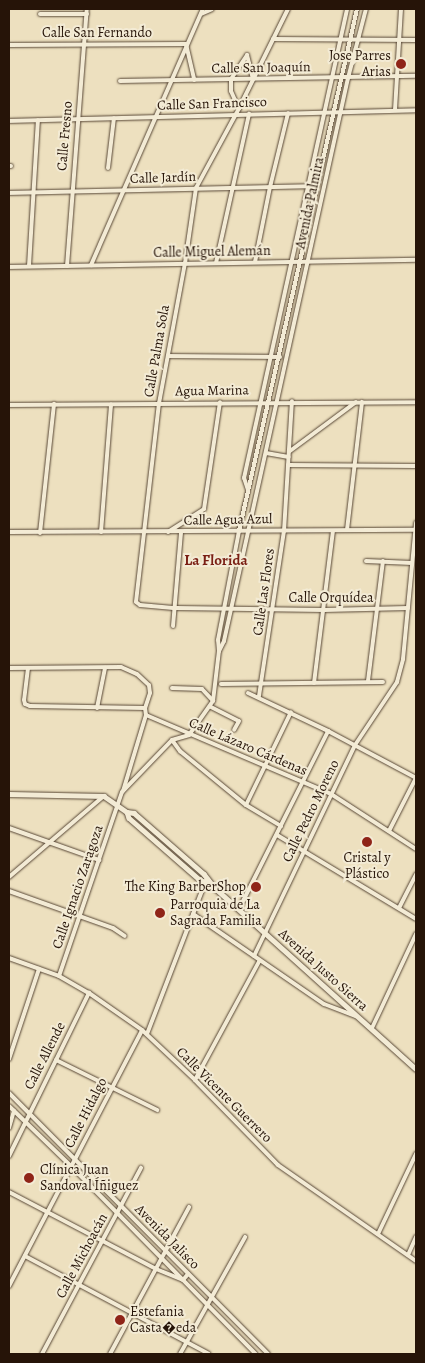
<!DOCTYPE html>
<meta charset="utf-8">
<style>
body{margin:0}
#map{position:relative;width:425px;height:1363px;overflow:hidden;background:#ede0bf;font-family:Alegreya,serif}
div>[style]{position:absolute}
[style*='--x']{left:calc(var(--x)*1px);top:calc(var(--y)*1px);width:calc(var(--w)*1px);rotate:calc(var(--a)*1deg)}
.roads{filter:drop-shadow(0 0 1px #584736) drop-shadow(0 0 1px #584736)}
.minor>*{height:4px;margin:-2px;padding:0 2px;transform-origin:2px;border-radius:2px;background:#f3ebd5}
.tertiary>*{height:4.5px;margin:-2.25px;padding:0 2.25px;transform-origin:2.25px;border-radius:2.25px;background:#f3ebd5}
.dots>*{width:14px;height:14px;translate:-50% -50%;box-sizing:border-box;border:2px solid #f3ebd5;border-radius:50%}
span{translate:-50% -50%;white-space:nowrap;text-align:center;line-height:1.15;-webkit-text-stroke:4px #f3ebd5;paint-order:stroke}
.street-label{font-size:14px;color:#261408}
.poi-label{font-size:14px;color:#261408}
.right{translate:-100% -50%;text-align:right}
.left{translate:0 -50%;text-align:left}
.neighbourhood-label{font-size:15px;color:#7a1f14;font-weight:700}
.frame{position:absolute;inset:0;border:10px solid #261408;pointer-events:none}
</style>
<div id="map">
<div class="roads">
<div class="minor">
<i style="--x:288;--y:9;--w:117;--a:116.3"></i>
<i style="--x:236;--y:114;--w:84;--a:118.4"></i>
<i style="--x:196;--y:188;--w:76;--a:98.3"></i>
<i style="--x:185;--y:263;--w:142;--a:100.5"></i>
<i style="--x:159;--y:403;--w:200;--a:96.6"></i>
<i style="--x:136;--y:602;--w:5;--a:37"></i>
<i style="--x:140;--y:605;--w:36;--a:5"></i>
<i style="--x:176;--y:608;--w:148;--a:0.8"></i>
<i style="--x:324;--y:610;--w:84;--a:-1.4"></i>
<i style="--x:40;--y:14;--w:47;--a:0"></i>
<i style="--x:201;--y:14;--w:12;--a:-24"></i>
<i style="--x:273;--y:39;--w:143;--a:0.4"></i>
<i style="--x:9;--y:45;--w:177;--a:-0.3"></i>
<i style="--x:186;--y:44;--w:37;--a:77"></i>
<i style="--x:120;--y:81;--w:296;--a:-1"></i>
<i style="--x:239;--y:109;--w:20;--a:-114"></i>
<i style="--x:231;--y:91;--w:12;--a:-90"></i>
<i style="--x:231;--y:79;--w:29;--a:-56"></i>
<i style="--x:247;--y:55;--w:25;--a:76"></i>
<i style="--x:395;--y:110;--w:101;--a:-86.6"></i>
<i style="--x:9;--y:121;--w:407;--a:-1.5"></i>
<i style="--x:9;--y:166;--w:2;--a:0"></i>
<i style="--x:108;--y:168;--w:50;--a:-83.2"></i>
<i style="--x:9;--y:193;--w:308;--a:-1.3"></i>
<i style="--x:255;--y:262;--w:76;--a:-78.7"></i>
<i style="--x:270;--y:187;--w:76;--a:-76.3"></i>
<i style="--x:216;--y:263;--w:153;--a:-77.5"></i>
<i style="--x:91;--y:265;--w:279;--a:-66.4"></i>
<i style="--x:29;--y:266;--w:146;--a:-86.5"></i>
<i style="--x:67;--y:266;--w:258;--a:-85.6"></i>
<i style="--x:9;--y:267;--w:407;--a:-1"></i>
<i style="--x:168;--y:356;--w:112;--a:0.5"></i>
<i style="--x:9;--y:405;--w:407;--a:-0.4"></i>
<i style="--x:290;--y:451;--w:82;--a:-36.6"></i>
<i style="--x:266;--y:453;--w:23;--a:10"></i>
<i style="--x:288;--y:465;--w:128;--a:0.4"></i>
<i style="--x:248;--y:490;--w:13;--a:-108"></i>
<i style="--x:244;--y:478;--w:480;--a:-77.6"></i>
<i style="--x:347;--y:530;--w:129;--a:-83.3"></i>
<i style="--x:9;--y:532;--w:407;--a:-0.3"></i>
<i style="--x:101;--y:532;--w:128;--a:-85.5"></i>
<i style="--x:168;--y:532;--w:43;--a:-32.6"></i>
<i style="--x:204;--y:509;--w:108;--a:-81.5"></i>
<i style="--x:40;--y:533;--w:130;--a:-83.8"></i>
<i style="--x:366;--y:561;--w:46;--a:2.5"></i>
<i style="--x:173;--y:626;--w:94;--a:-85.1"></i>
<i style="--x:219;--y:651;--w:11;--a:-63"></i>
<i style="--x:224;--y:641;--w:576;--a:-77.58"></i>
<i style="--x:348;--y:78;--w:71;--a:-75.4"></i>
<i style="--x:9;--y:668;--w:112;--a:-0.5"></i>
<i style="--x:121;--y:667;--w:17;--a:24"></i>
<i style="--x:137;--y:674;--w:16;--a:43"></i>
<i style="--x:149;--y:685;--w:8;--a:83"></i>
<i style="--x:150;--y:693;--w:16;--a:108"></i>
<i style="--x:145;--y:708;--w:7;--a:82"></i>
<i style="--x:146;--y:715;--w:79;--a:106.8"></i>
<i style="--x:28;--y:668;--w:32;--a:97"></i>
<i style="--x:24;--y:700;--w:4;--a:76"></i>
<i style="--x:25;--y:704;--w:5;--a:22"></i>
<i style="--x:30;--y:706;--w:115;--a:1"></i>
<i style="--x:368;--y:681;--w:121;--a:-82.9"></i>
<i style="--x:314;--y:683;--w:153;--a:-82.9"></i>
<i style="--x:221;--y:684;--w:162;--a:-0.7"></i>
<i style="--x:172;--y:688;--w:30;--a:2"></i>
<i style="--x:202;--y:689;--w:16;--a:47"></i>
<i style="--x:248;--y:693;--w:89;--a:25.4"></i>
<i style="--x:328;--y:731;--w:100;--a:28.1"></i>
<i style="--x:259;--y:696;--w:167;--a:-81.4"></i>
<i style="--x:284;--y:531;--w:130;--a:-86.5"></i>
<i style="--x:211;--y:707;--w:31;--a:27"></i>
<i style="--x:239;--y:721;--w:10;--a:119"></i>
<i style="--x:97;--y:708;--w:41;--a:-78.7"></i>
<i style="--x:146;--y:715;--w:201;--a:23.1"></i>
<i style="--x:331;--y:794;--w:101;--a:32.9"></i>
<i style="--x:172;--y:740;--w:14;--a:54"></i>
<i style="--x:180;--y:751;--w:85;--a:39.3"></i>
<i style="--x:246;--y:805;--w:41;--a:31"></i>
<i style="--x:246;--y:805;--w:103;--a:-64.2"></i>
<i style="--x:9;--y:828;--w:96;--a:19.6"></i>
<i style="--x:389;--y:831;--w:59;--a:-63"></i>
<i style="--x:277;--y:835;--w:162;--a:31.1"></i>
<i style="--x:9;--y:877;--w:125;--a:-40.5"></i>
<i style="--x:9;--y:891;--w:110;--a:19.6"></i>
<i style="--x:113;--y:928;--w:14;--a:34"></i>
<i style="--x:399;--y:908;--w:38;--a:-63"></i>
<i style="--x:239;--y:909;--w:199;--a:-63.4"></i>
<i style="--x:193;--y:914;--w:159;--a:34.5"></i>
<i style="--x:324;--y:1004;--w:34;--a:21"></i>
<i style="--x:254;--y:956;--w:234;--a:-64.4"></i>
<i style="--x:355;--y:745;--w:76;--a:-56.3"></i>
<i style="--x:397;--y:682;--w:24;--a:-75"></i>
<i style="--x:403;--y:659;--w:137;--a:-84.5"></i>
<i style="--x:9;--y:958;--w:53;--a:19.8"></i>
<i style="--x:59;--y:976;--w:34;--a:30"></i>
<i style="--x:89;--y:993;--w:65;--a:34.9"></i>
<i style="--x:142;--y:1030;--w:73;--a:43.3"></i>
<i style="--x:195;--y:1080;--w:119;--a:45.7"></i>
<i style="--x:278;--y:1165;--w:168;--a:34.8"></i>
<i style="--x:59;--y:976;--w:194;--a:-71.1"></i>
<i style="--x:122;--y:792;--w:72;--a:-46.1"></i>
<i style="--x:172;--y:740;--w:18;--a:-16"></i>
<i style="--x:189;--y:735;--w:42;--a:-54.8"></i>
<i style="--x:213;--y:701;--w:50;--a:-83.2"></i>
<i style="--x:219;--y:651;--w:11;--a:-95"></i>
<i style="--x:218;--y:640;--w:111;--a:-79.1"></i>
<i style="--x:239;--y:531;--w:535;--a:-77.26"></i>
<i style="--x:372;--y:1028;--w:104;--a:-64.9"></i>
<i style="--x:147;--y:1034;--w:165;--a:-69"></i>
<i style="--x:9;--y:1059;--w:95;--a:-71.6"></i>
<i style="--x:56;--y:1060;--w:113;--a:26.3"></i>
<i style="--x:195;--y:1080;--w:136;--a:-61.6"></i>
<i style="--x:9;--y:1093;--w:368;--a:45.2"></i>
<i style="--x:9;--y:1106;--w:88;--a:44.1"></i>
<i style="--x:72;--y:1167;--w:262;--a:45.5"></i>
<i style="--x:9;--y:1128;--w:18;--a:-74"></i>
<i style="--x:9;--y:1156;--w:182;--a:-63.9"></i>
<i style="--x:9;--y:1192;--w:166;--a:27.6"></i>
<i style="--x:156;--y:1269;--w:29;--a:22"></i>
<i style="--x:183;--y:1280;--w:8;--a:-50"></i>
<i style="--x:378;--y:1234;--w:89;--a:-64.6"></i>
<i style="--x:408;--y:1255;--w:20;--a:-66"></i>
<i style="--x:25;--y:1256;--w:208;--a:28"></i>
<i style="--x:9;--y:1286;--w:288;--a:-62.5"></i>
<i style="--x:42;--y:1354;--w:211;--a:-62"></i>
<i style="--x:110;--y:1354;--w:167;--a:-61.7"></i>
<i style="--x:180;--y:1354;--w:134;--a:-60.9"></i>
</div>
<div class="tertiary">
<i style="--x:9;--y:794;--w:95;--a:1.2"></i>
<i style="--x:104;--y:796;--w:28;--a:35"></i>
<i style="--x:127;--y:812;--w:7;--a:8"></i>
<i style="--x:134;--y:813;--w:93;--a:41.1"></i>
<i style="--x:204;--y:874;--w:18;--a:52"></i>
<i style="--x:215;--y:888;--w:270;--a:42"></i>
<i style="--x:127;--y:812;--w:6;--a:72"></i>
<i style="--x:129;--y:818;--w:93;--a:41.1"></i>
<i style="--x:199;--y:879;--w:17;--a:28"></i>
</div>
</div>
<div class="dots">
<i style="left:401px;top:64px;background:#8f2418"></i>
<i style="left:367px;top:842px;background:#8f2418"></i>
<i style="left:256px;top:887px;background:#8f2418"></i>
<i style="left:160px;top:913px;background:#8f2418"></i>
<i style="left:29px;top:1178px;background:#8f2418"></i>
<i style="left:120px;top:1320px;background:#8f2418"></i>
</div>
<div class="street-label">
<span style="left:97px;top:33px">Calle San Fernando</span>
<span style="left:261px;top:68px;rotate:-1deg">Calle San Joaquín</span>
<span style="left:212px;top:104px;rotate:-2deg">Calle San Francisco</span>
<span style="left:65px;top:136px;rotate:-85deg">Calle Fresno</span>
<span style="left:163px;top:178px;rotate:-2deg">Calle Jardín</span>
<span style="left:310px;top:203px;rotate:-78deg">Avenida Palmira</span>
<span style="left:212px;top:252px;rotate:-1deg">Calle Miguel Alemán</span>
<span style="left:157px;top:351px;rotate:-80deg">Calle Palma Sola</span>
<span style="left:212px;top:391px;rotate:-1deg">Agua Marina</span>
<span style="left:228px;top:520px;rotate:-1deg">Calle Agua Azul</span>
<span style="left:264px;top:592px;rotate:-82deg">Calle Las Flores</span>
<span style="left:331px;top:598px">Calle Orquídea</span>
<span style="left:248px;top:747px;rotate:23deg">Calle Lázaro Cárdenas</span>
<span style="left:311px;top:811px;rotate:-64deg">Calle Pedro Moreno</span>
<span style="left:78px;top:887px;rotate:-71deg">Calle Ignacio Zaragoza</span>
<span style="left:323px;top:970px;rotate:42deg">Avenida Justo Sierra</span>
<span style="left:45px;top:1056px;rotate:-63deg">Calle Allende</span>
<span style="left:224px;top:1095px;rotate:45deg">Calle Vicente Guerrero</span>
<span style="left:86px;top:1113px;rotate:-63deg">Calle Hidalgo</span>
<span style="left:167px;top:1237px;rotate:45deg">Avenida Jalisco</span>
<span style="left:82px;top:1256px;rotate:-62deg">Calle Michoacán</span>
</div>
<div class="poi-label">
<span class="right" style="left:391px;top:64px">Jose Parres<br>Arias</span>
<span style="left:367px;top:866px">Cristal y<br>Plástico</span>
<span class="right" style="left:246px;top:887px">The King BarberShop</span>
<span class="left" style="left:170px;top:913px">Parroquia de La<br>Sagrada Familia</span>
<span class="left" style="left:40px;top:1178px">Clínica Juan<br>Sandoval Íñiguez</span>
<span class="left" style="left:130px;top:1320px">Estefania<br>Casta�eda</span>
</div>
<div class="neighbourhood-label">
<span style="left:216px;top:561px">La Florida</span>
</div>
<div class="frame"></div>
</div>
